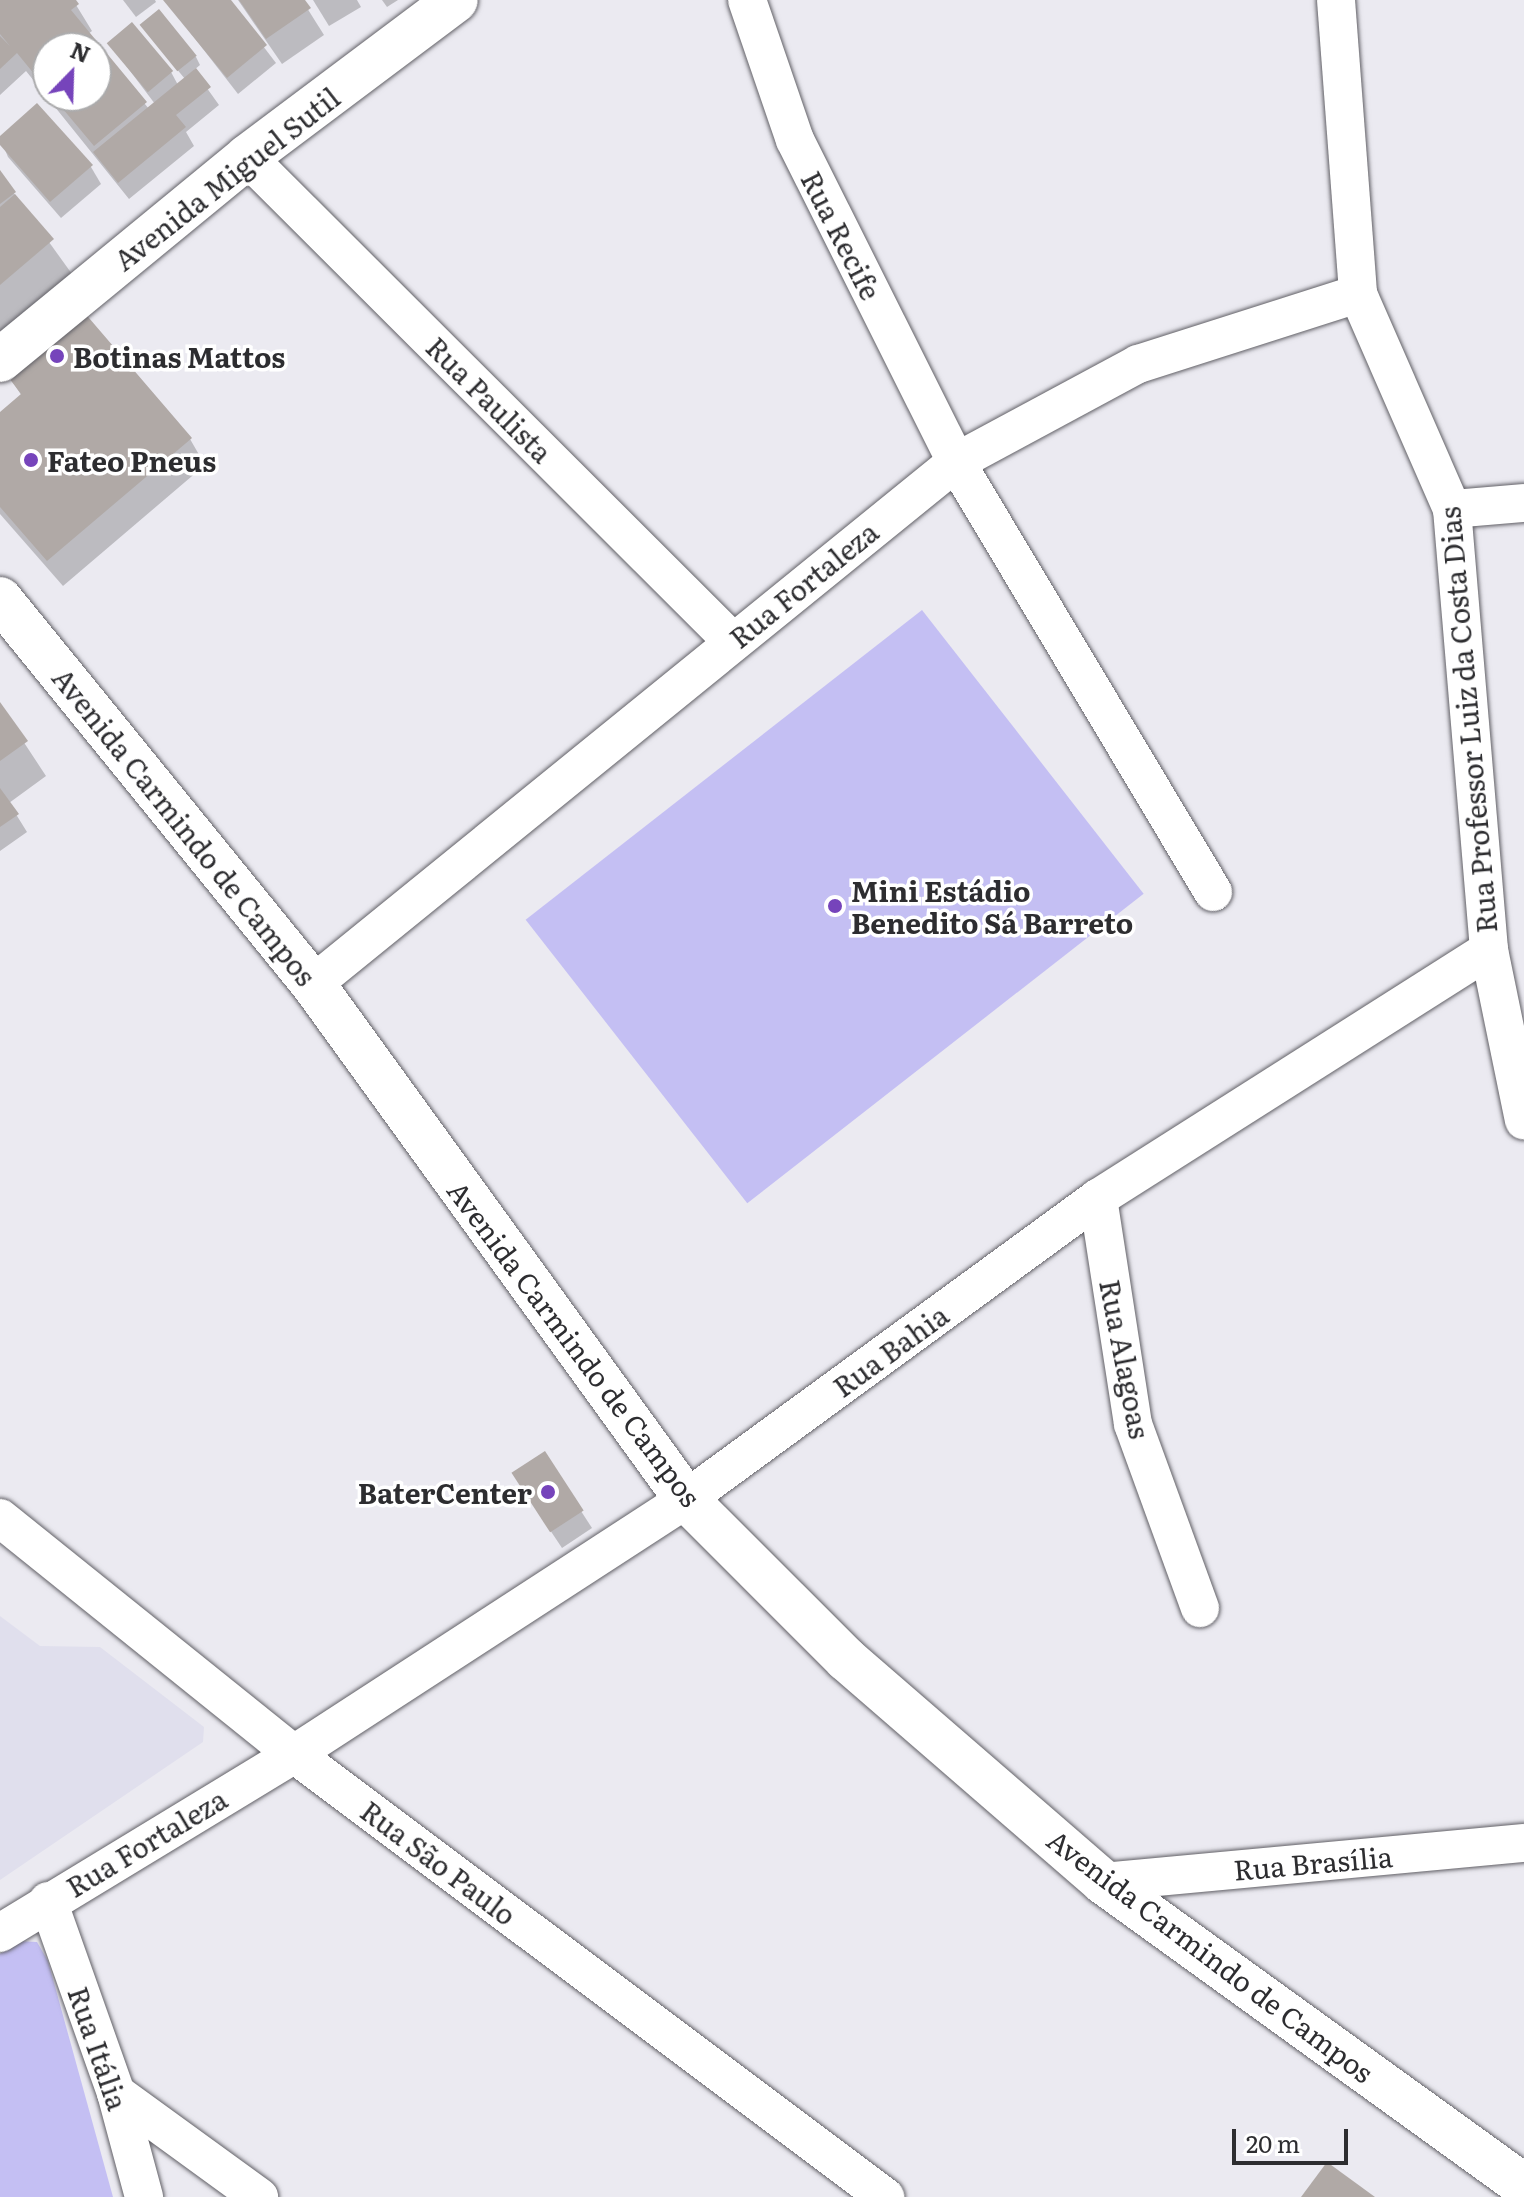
<!DOCTYPE html>
<meta charset="utf-8">
<style>
body{margin:0}
#map{position:relative;width:1524px;height:2197px;overflow:hidden;background:#ebeaf1;font-family:Literata,serif}
div>[style]{position:absolute}
[style*='--x']{left:calc(var(--x)*1px);top:calc(var(--y)*1px);width:calc(var(--w)*1px);rotate:calc(var(--a)*1deg)}
.built>*{inset:0;background:#e0dfed}
.green>*{inset:0;background:#c4bff3;transform-origin:0 0}
.shadow>*{inset:0;background:#0003}
.building>*{inset:0;background:#b0a9a6;transform-origin:0 0}
.roads{filter:drop-shadow(0 0 2px #616066) drop-shadow(0 0 2px #616066)}
.minor>*{height:38px;margin:-19px;padding:0 19px;transform-origin:19px;border-radius:19px;background:#fff}
.secondary>*{height:44px;margin:-22px;padding:0 22px;transform-origin:22px;border-radius:22px;background:#fff}
.dots>*{width:22px;height:22px;translate:-50% -50%;box-sizing:border-box;border:4px solid #fff;border-radius:50%}
span{translate:-50% -50%;white-space:nowrap;text-align:center;line-height:1.15;-webkit-text-stroke:7px #fff;paint-order:stroke}
.street-label{font-size:28px;color:#2d2d30}
.poi-label{font-size:28px;color:#2d2d30;font-weight:700}
.left{translate:0 -50%;text-align:left}
.right{translate:-100% -50%;text-align:right}
.north{position:absolute;left:32px;top:32px;width:80px;height:80px;box-sizing:border-box;background:#fff;border:2px solid #ababac;border-radius:50%;rotate:23deg;font-size:22px;font-weight:700;line-height:32px;text-align:center;color:#2d2d30}
.north::after{content:'';display:block;margin:auto;width:28px;height:36px;background:#7644bb;clip-path:polygon(50% 0,100% 100%,50% 72%,0 100%)}
.scale{position:absolute;left:1232px;top:2129px;width:116px;height:36px;box-sizing:border-box;border:4px solid #2d2d30;border-top:0;padding-left:10px;font-size:24px;line-height:28px;white-space:nowrap;color:#2d2d30;-webkit-text-stroke:6px #fff;paint-order:stroke}
</style>
<div id="map">
<div class="built">
<i style="clip-path:polygon(0 1616px,40px 1646px,100px 1647px,204px 1727px,203px 1742px,0 1880px)"></i>
</div>
<div class="green">
<i style="left:922px;top:610px;width:360px;height:503px;rotate:52deg"></i>
<i style="clip-path:polygon(18px 1941px,37px 1942px,48px 1961px,113px 2197px,0 2197px,0 1954px)"></i>
</div>
<div class="shadow">
<i style="clip-path:polygon(evenodd,0 0,73px 0,92px 31px,88px 34px,149px 109px,155px 104px,109px 43px,171px 72px,178px 85px,185px 79px,147px 33px,196px 57px,200px 65px,194px 70px,219px 105px,186px 132px,194px 146px,129px 199px,26px 71px,0 95px,0 0,48px 48px,96px 48px,96px 96px,48px 96px,48px 48px)"></i>
<i style="clip-path:polygon(123px 0,155px 0,156px 2px,136px 17px)"></i>
<i style="clip-path:polygon(165px 0,228px 0,276px 63px,238px 94px)"></i>
<i style="clip-path:polygon(238px 0,302px 0,324px 35px,282px 64px)"></i>
<i style="clip-path:polygon(313px 0,357px 0,361px 7px,329px 26px)"></i>
<i style="clip-path:polygon(382px 0,398px 0,387px 7px)"></i>
<i style="clip-path:polygon(0 138px,91px 167px,101px 184px,61px 218px,8px 157px)"></i>
<i style="clip-path:polygon(0 174px,72px 274px,0 336px)"></i>
<i style="clip-path:polygon(8px 375px,190px 439px,205px 465px,63px 586px,0 514px,0 415px,22px 396px)"></i>
<i style="clip-path:polygon(0 706px,46px 776px,9px 803px,27px 832px,0 851px)"></i>
<i style="clip-path:polygon(544px 1454px,592px 1528px,562px 1548px,524px 1491px)"></i>
</div>
<div class="building">
<i style="clip-path:polygon(0 0,76px 0,79px 4px,71px 10px,147px 102px,94px 146px,52px 96px,96px 96px,96px 48px,48px 48px,48px 91px,17px 53px,0 69px,0 36px,10px 46px,0 34px)"></i>
<i style="clip-path:polygon(163px 0,231px 0,267px 45px,227px 78px)"></i>
<i style="clip-path:polygon(239px 0,305px 0,311px 8px,266px 39px)"></i>
<i style="left:159px;top:9px;width:60px;height:25px;rotate:51deg"></i>
<i style="left:132px;top:22px;width:64px;height:33px;rotate:50deg"></i>
<i style="clip-path:polygon(196px 68px,211px 87px,176px 115px,186px 127px,118px 183px,93px 152px)"></i>
<i style="clip-path:polygon(37px 103px,93px 165px,50px 202px,0 145px,0 136px)"></i>
<i style="clip-path:polygon(0 170px,16px 192px,0 204px)"></i>
<i style="clip-path:polygon(15px 194px,54px 239px,0 285px,0 207px)"></i>
<i style="clip-path:polygon(83px 311px,192px 438px,47px 561px,0 507px,0 412px,21px 394px,6px 374px)"></i>
<i style="clip-path:polygon(0 702px,28px 741px,0 761px)"></i>
<i style="clip-path:polygon(0 788px,19px 814px,0 827px)"></i>
<i style="left:545px;top:1451px;width:71px;height:40px;rotate:57deg"></i>
<i style="clip-path:polygon(1327px 2162px,1375px 2197px,1301px 2197px)"></i>
</div>
<div class="roads">
<div class="minor">
<i style="--x:747;--y:0;--w:148;--a:71.1"></i>
<i style="--x:795;--y:140;--w:360;--a:63.4"></i>
<i style="--x:956;--y:462;--w:501;--a:59.13"></i>
<i style="--x:1336;--y:0;--w:295;--a:85.7"></i>
<i style="--x:1358;--y:294;--w:235;--a:66.4"></i>
<i style="--x:1452;--y:509;--w:443;--a:85.2"></i>
<i style="--x:1489;--y:950;--w:174;--a:78.4"></i>
<i style="--x:247;--y:157;--w:685;--a:44.94"></i>
<i style="--x:1452;--y:509;--w:72;--a:-4.8"></i>
<i style="--x:313;--y:984;--w:828;--a:-39.07"></i>
<i style="--x:956;--y:462;--w:207;--a:-28.3"></i>
<i style="--x:1138;--y:364;--w:231;--a:-17.7"></i>
<i style="--x:1098;--y:1198;--w:229;--a:81.2"></i>
<i style="--x:1133;--y:1424;--w:196;--a:70"></i>
<i style="--x:0;--y:1518;--w:377;--a:38.8"></i>
<i style="--x:294;--y:1754;--w:739;--a:36.85"></i>
<i style="--x:1103;--y:1882;--w:423;--a:-5.3"></i>
<i style="--x:48;--y:1901;--w:204;--a:70.5"></i>
<i style="--x:116;--y:2093;--w:108;--a:74.9"></i>
<i style="--x:0;--y:1933;--w:344;--a:-31.3"></i>
<i style="--x:294;--y:1754;--w:468;--a:-33"></i>
<i style="--x:686;--y:1499;--w:510;--a:-36.15"></i>
<i style="--x:1098;--y:1198;--w:463;--a:-32.4"></i>
<i style="--x:116;--y:2093;--w:177;--a:36"></i>
</div>
<div class="secondary">
<i style="--x:0;--y:360;--w:320;--a:-39.4"></i>
<i style="--x:247;--y:157;--w:261;--a:-36.9"></i>
<i style="--x:0;--y:599;--w:496;--a:50.9"></i>
<i style="--x:313;--y:984;--w:636;--a:54.09"></i>
<i style="--x:686;--y:1499;--w:226;--a:45"></i>
<i style="--x:846;--y:1659;--w:340;--a:40.9"></i>
<i style="--x:1103;--y:1882;--w:519;--a:35.83"></i>
</div>
</div>
<div class="dots">
<i style="left:57px;top:356px;background:#7644bb"></i>
<i style="left:31px;top:460px;background:#7644bb"></i>
<i style="left:835px;top:906px;background:#7644bb"></i>
<i style="left:548px;top:1492px;background:#7644bb"></i>
</div>
<div class="street-label">
<span style="left:226px;top:178px;rotate:-38deg">Avenida Miguel Sutil</span>
<span style="left:842px;top:235px;rotate:63deg">Rua Recife</span>
<span style="left:490px;top:399px;rotate:45deg">Rua Paulista</span>
<span style="left:803px;top:584px;rotate:-39deg">Rua Fortaleza</span>
<span style="left:1467px;top:720px;rotate:-95deg">Rua Professor Luiz da Costa Dias</span>
<span style="left:185px;top:826px;rotate:51deg">Avenida Carmindo de Campos</span>
<span style="left:575px;top:1343px;rotate:53deg">Avenida Carmindo de Campos</span>
<span style="left:890px;top:1350px;rotate:-36deg">Rua Bahia</span>
<span style="left:1126px;top:1359px;rotate:79deg">Rua Alagoas</span>
<span style="left:146px;top:1842px;rotate:-31deg">Rua Fortaleza</span>
<span style="left:439px;top:1862px;rotate:37deg">Rua São Paulo</span>
<span style="left:1313px;top:1862px;rotate:-5deg">Rua Brasília</span>
<span style="left:1211px;top:1955px;rotate:37deg">Avenida Carmindo de Campos</span>
<span style="left:99px;top:2048px;rotate:71deg">Rua Itália</span>
</div>
<div class="poi-label">
<span class="left" style="left:73px;top:356px">Botinas Mattos</span>
<span class="left" style="left:47px;top:460px">Fateo Pneus</span>
<span class="left" style="left:851px;top:906px">Mini Estádio<br>Benedito Sá Barreto</span>
<span class="right" style="left:532px;top:1492px">BaterCenter</span>
</div>
<div class="north">N</div>
<div class="scale">20 m</div>
</div>
